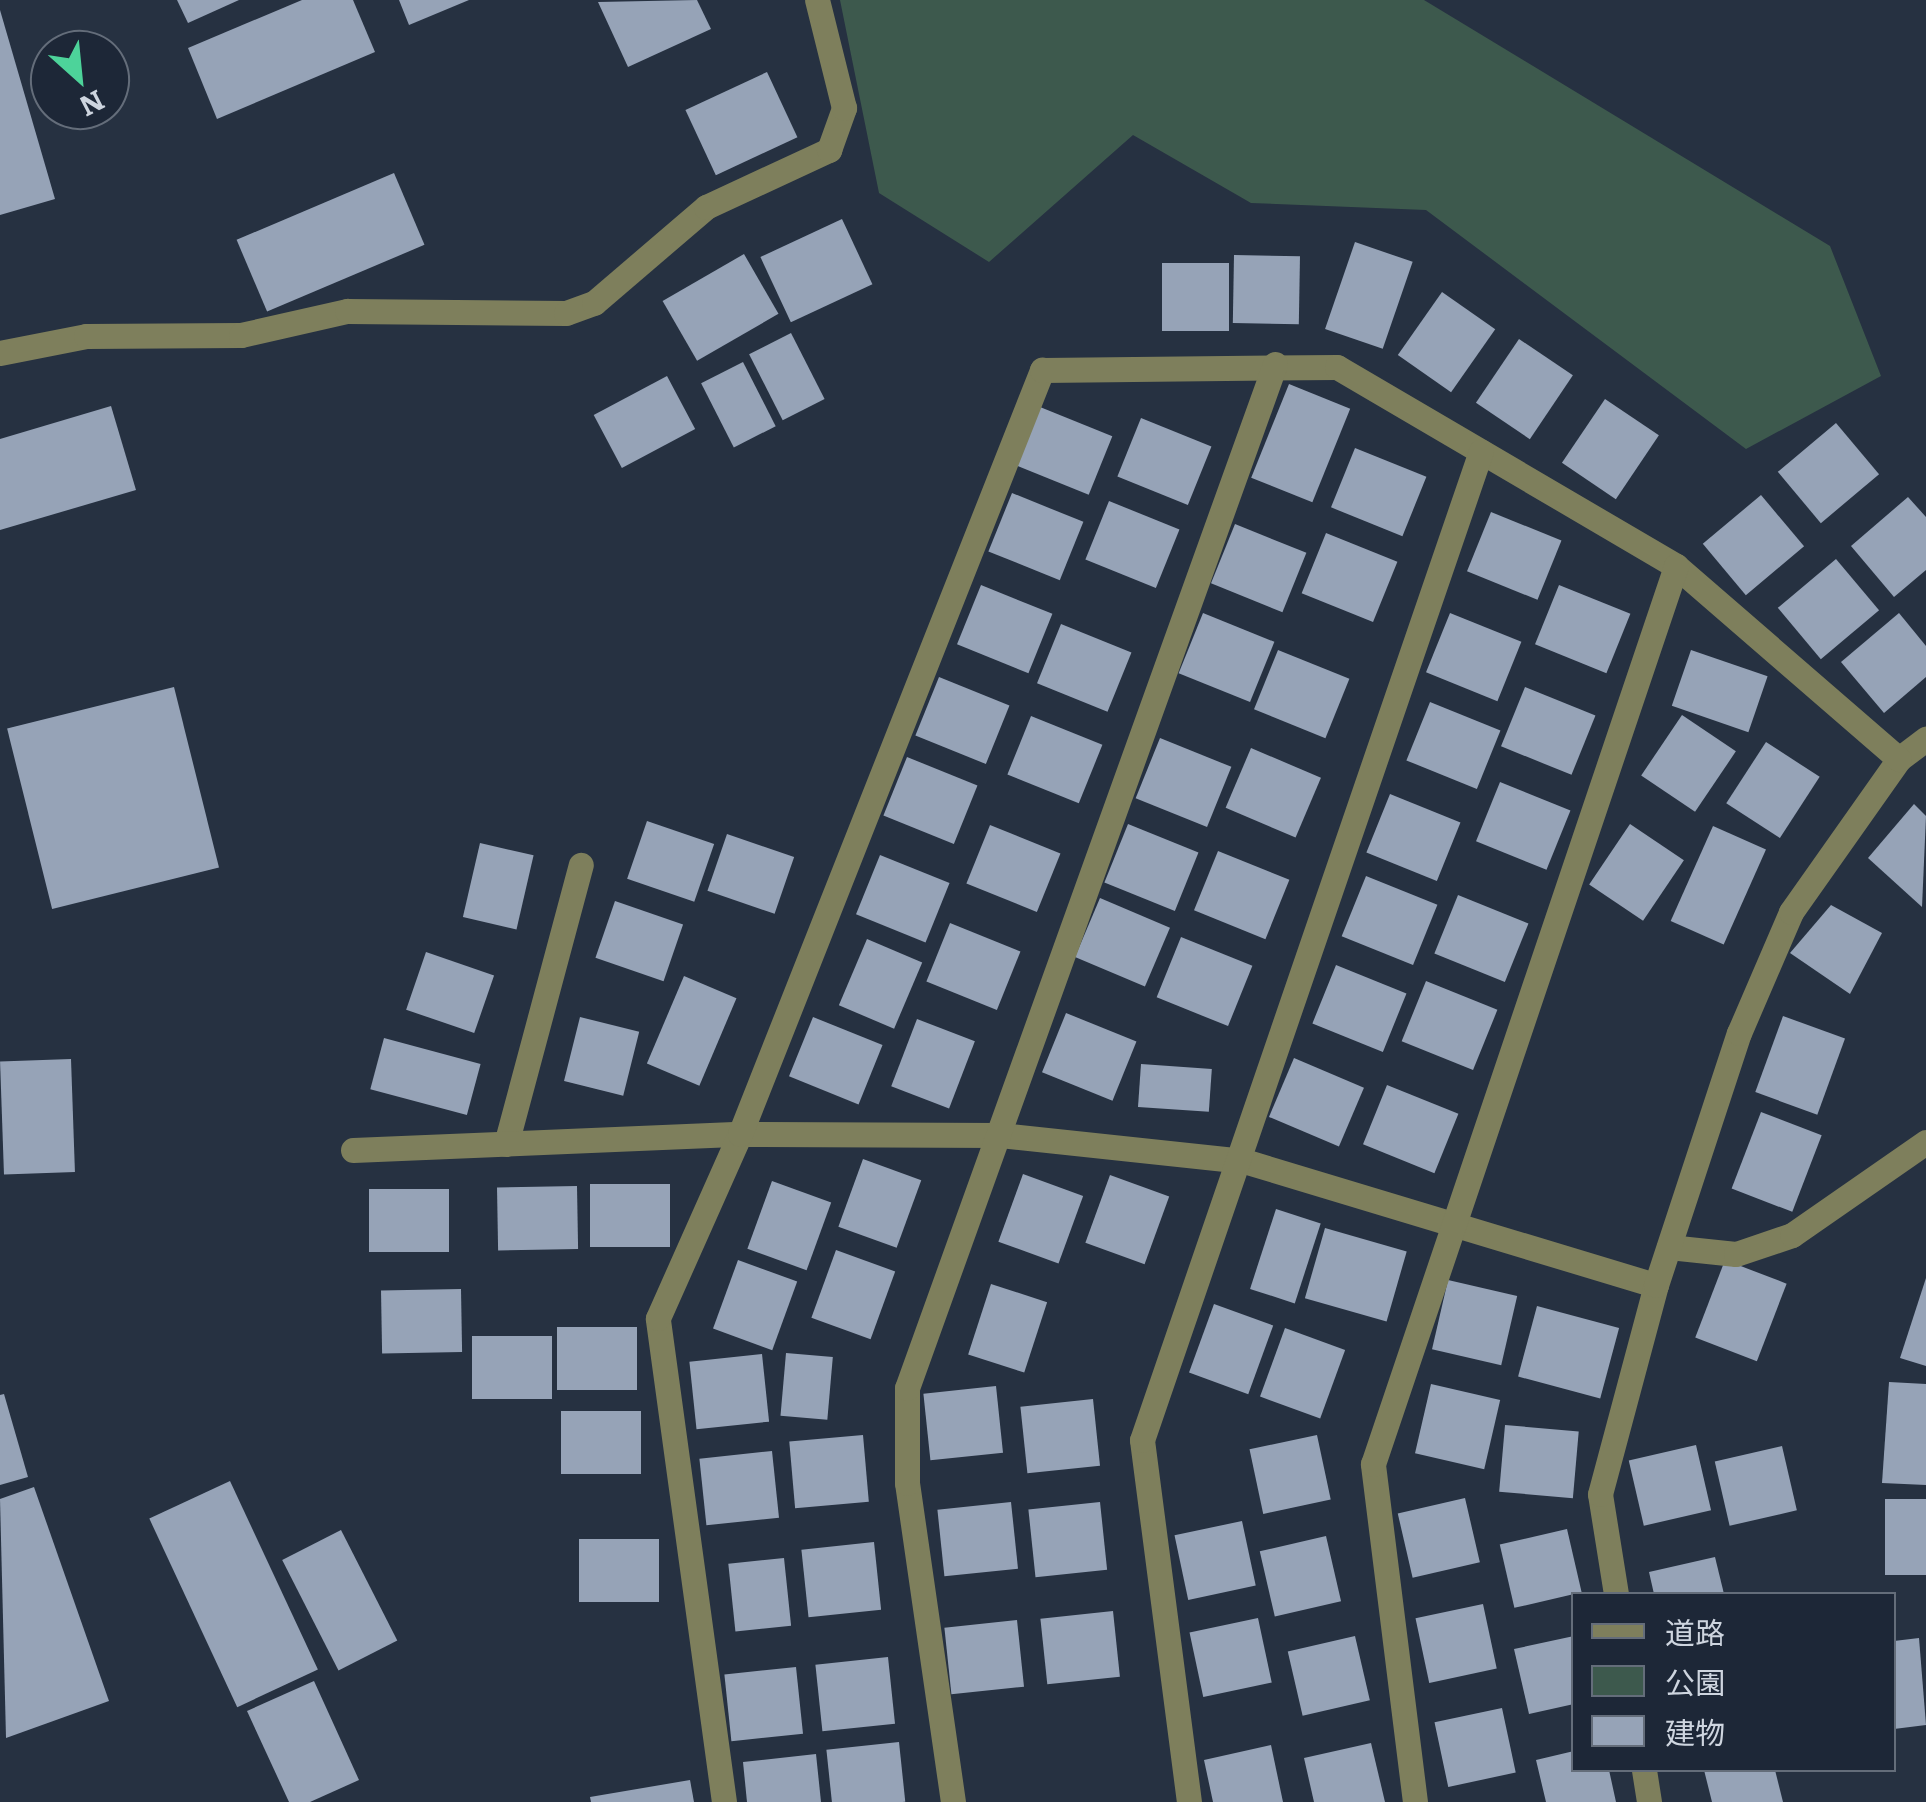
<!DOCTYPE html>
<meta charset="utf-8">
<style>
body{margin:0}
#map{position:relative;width:1926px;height:1802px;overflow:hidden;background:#263141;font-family:Literata,"Noto Sans JP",serif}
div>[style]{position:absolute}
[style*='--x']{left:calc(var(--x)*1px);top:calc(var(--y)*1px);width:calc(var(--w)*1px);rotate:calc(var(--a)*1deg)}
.green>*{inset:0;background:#3d594d}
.building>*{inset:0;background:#96a3b7;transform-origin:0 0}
.minor>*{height:25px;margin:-12.5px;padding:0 12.5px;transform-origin:12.5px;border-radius:12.5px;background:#7e7f5c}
span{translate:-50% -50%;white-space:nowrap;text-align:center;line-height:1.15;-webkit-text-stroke:10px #1d2737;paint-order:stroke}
.legend{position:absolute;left:1571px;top:1592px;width:325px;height:180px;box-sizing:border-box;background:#1d2737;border:2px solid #646d7a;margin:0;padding:12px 18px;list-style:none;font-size:30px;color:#ced5df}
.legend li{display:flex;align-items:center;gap:20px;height:50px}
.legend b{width:50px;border:2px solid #646d7a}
.north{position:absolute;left:30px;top:30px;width:100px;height:100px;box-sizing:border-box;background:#1d2737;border:2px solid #646d7a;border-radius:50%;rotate:153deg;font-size:28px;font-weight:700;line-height:40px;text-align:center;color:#ced5df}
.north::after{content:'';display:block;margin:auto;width:35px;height:45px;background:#4dd39a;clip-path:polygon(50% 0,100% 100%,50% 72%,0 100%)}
</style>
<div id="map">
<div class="green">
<i style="clip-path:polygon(840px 0,1424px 0,1830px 246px,1881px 376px,1746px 449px,1426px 210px,1251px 203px,1133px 135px,989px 262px,879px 193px)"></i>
</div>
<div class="building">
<i style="clip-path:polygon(177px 0,239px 0,188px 23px)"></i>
<i style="clip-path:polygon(302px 0,353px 0,375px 52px,217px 119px,188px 48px)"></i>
<i style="clip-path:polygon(399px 0,469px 0,409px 25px)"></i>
<i style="clip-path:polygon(697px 0,711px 29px,628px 67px,598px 2px)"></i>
<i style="clip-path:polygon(0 10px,55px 199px,0 215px)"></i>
<i style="left:767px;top:72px;width:72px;height:90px;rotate:65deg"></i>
<i style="left:394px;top:173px;width:78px;height:171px;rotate:67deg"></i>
<i style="left:842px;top:219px;width:72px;height:90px;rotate:65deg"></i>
<i style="left:1355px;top:242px;width:61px;height:92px;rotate:19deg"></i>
<i style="left:744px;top:254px;width:69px;height:94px;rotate:60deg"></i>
<i style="left:1234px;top:255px;width:66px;height:68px;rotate:1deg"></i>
<i style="left:1162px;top:263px;width:67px;height:68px"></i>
<i style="left:1442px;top:292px;width:65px;height:77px;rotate:35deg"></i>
<i style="left:791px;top:333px;width:74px;height:47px;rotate:63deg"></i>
<i style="left:1519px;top:339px;width:65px;height:77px;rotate:34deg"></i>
<i style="left:743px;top:362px;width:72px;height:47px;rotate:63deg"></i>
<i style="left:667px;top:376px;width:60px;height:83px;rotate:62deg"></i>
<i style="left:1289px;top:384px;width:66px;height:101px;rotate:22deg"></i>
<i style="left:1605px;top:399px;width:65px;height:77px;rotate:34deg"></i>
<i style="clip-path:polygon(111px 406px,136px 490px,0 530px,0 439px)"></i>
<i style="left:1040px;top:407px;width:78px;height:63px;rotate:22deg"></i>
<i style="left:1141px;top:418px;width:76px;height:63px;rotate:22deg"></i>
<i style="left:1836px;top:423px;width:67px;height:76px;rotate:50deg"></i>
<i style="left:1355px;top:448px;width:77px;height:64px;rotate:22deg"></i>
<i style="left:1012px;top:493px;width:77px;height:63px;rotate:22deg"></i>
<i style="left:1761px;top:495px;width:67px;height:76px;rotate:50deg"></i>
<i style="clip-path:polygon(1908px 497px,1926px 517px,1926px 570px,1894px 597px,1851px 546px)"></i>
<i style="left:1109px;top:501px;width:76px;height:63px;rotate:22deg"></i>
<i style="left:1491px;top:512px;width:76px;height:64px;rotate:22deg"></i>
<i style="left:1235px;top:524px;width:77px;height:64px;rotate:22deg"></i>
<i style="left:1326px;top:533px;width:77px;height:65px;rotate:22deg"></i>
<i style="left:1836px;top:559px;width:67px;height:76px;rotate:50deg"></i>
<i style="left:981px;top:585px;width:77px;height:64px;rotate:22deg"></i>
<i style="left:1559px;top:585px;width:77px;height:64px;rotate:22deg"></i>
<i style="left:1203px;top:613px;width:77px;height:65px;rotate:22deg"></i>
<i style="left:1450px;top:613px;width:77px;height:64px;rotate:22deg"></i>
<i style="clip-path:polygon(1899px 613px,1926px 646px,1926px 677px,1884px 713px,1841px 662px)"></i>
<i style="left:1061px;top:624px;width:76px;height:64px;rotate:22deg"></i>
<i style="left:1278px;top:650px;width:77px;height:64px;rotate:22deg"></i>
<i style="left:1691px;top:650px;width:81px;height:59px;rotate:19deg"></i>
<i style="left:939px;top:677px;width:76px;height:63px;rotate:22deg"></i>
<i style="left:174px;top:687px;width:186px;height:172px;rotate:76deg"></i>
<i style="left:1525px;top:687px;width:76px;height:64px;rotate:22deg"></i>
<i style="left:1430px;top:702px;width:76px;height:63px;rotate:22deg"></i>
<i style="left:1682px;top:715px;width:65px;height:73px;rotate:34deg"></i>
<i style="left:1031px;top:716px;width:77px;height:63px;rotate:22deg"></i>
<i style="left:1160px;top:738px;width:77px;height:65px;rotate:22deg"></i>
<i style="left:1766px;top:742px;width:64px;height:73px;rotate:33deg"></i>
<i style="left:1251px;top:748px;width:76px;height:65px;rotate:23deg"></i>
<i style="left:907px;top:757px;width:76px;height:63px;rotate:22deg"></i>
<i style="left:1500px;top:782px;width:76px;height:64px;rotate:22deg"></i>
<i style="left:1390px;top:794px;width:76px;height:63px;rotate:22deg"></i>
<i style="clip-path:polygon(1914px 804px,1926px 816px,1922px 907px,1868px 858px)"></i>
<i style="left:647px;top:821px;width:71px;height:61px;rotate:19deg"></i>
<i style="left:1128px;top:824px;width:76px;height:63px;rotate:22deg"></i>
<i style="left:1630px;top:824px;width:65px;height:73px;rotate:34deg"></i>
<i style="left:990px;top:825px;width:76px;height:63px;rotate:22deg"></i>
<i style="left:1713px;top:826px;width:58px;height:104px;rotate:24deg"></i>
<i style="left:727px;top:834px;width:71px;height:60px;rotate:19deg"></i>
<i style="left:480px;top:843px;width:55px;height:76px;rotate:13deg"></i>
<i style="left:1218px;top:851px;width:77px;height:64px;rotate:22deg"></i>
<i style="left:880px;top:855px;width:75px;height:64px;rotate:22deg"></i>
<i style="left:1366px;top:876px;width:77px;height:65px;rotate:22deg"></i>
<i style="left:1458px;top:895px;width:76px;height:63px;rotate:22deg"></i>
<i style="left:1100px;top:898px;width:76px;height:64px;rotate:23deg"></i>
<i style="left:615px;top:901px;width:72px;height:60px;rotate:19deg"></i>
<i style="clip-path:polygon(1831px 905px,1882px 933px,1850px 994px,1790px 953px)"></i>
<i style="left:950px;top:923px;width:76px;height:63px;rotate:22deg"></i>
<i style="left:1181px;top:937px;width:77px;height:65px;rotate:22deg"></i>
<i style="left:867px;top:939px;width:60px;height:72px;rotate:23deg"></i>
<i style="left:426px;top:952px;width:72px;height:61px;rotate:19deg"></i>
<i style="left:1336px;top:965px;width:76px;height:63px;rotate:22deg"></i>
<i style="left:684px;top:976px;width:57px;height:95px;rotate:23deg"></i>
<i style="left:1426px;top:981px;width:77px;height:65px;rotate:22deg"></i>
<i style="left:1066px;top:1013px;width:76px;height:64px;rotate:22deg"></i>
<i style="left:1783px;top:1016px;width:66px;height:81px;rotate:20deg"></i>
<i style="left:580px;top:1017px;width:61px;height:66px;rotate:14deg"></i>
<i style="left:813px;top:1017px;width:75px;height:64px;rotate:22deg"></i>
<i style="left:917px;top:1019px;width:62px;height:72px;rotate:21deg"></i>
<i style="left:384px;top:1038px;width:100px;height:53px;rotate:15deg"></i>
<i style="left:1294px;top:1058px;width:76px;height:64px;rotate:23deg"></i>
<i style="left:71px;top:1059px;width:113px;height:71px;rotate:88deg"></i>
<i style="left:1141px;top:1064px;width:71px;height:43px;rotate:4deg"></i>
<i style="left:1387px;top:1085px;width:77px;height:64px;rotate:22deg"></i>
<i style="left:1761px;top:1112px;width:65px;height:82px;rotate:21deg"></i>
<i style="left:863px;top:1159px;width:62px;height:72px;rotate:20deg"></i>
<i style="left:1023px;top:1174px;width:64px;height:72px;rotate:20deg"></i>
<i style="left:1110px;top:1175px;width:63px;height:72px;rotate:20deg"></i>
<i style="left:772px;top:1181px;width:63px;height:72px;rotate:20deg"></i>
<i style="left:590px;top:1184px;width:80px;height:63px"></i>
<i style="left:577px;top:1186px;width:63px;height:80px;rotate:89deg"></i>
<i style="left:449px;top:1189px;width:63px;height:80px;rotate:90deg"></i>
<i style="left:1276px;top:1209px;width:47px;height:84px;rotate:18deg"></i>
<i style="left:1325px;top:1228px;width:85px;height:73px;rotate:16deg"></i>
<i style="left:836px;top:1250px;width:63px;height:72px;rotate:20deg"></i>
<i style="left:738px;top:1260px;width:63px;height:73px;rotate:20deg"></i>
<i style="left:1725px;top:1260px;width:66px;height:83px;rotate:21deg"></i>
<i style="clip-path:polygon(1926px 1278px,1926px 1366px,1900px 1358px)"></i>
<i style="left:1448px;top:1280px;width:71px;height:71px;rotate:13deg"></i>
<i style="left:991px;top:1284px;width:59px;height:74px;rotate:18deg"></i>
<i style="left:461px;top:1289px;width:63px;height:80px;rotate:89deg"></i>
<i style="left:1214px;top:1304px;width:63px;height:73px;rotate:20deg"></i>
<i style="left:1537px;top:1306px;width:85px;height:73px;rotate:15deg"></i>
<i style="left:557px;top:1327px;width:80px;height:63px"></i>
<i style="left:1285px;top:1328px;width:64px;height:73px;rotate:20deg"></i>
<i style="left:552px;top:1336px;width:63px;height:80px;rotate:90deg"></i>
<i style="left:786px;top:1353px;width:47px;height:63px;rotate:5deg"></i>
<i style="left:762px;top:1354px;width:68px;height:73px;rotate:84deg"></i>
<i style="clip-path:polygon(1889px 1382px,1926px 1384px,1926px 1485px,1882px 1483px)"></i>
<i style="left:1431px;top:1384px;width:71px;height:71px;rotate:13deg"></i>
<i style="left:996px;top:1386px;width:67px;height:73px;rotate:84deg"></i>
<i style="clip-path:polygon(4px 1394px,28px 1477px,0 1485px,0 1395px)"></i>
<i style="left:1093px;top:1399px;width:67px;height:73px;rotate:84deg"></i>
<i style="left:561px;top:1411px;width:80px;height:63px"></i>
<i style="left:1505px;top:1425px;width:74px;height:67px;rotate:5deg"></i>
<i style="left:863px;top:1435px;width:67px;height:74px;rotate:85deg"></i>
<i style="left:1317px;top:1435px;width:66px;height:69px;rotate:78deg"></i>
<i style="left:1696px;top:1445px;width:67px;height:69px;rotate:77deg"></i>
<i style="left:1782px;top:1446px;width:66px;height:69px;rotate:77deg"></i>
<i style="left:772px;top:1451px;width:67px;height:73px;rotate:84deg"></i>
<i style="left:230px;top:1481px;width:208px;height:89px;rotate:65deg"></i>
<i style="clip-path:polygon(34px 1487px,109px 1701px,6px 1738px,0 1499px)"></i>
<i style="left:1465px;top:1498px;width:66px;height:69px;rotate:77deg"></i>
<i style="left:1885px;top:1499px;width:41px;height:76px"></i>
<i style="left:1011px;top:1502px;width:67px;height:74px;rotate:84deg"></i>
<i style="left:1100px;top:1502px;width:68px;height:72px;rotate:84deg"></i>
<i style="left:1242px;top:1521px;width:66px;height:69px;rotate:78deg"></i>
<i style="left:1567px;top:1529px;width:65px;height:69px;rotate:77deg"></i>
<i style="left:341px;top:1530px;width:124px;height:66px;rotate:63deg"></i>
<i style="left:1326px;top:1536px;width:67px;height:68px;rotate:77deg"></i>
<i style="left:579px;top:1539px;width:80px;height:63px"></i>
<i style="left:874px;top:1542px;width:68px;height:73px;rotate:84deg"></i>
<i style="clip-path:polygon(1715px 1557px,1724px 1594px,1654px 1594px,1649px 1572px)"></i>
<i style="left:784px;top:1558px;width:68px;height:56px;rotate:84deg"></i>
<i style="left:1483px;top:1604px;width:66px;height:69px;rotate:78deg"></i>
<i style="left:1113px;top:1611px;width:66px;height:73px;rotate:84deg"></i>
<i style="left:1258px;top:1618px;width:66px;height:70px;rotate:78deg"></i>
<i style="left:1017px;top:1620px;width:67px;height:73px;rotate:84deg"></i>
<i style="left:1355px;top:1636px;width:66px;height:69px;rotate:77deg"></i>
<i style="clip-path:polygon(1574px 1636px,1574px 1704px,1529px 1714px,1514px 1649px)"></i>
<i style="clip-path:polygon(1919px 1638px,1926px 1725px,1894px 1729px,1894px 1641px)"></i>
<i style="left:888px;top:1657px;width:67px;height:73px;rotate:84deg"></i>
<i style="left:796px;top:1667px;width:67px;height:72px;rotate:84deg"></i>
<i style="clip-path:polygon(314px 1681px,359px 1780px,310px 1802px,289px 1802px,247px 1711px)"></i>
<i style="left:1502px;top:1708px;width:66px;height:69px;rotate:78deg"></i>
<i style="left:899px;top:1742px;width:60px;height:73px;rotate:84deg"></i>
<i style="clip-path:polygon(1371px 1743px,1385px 1802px,1314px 1802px,1304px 1758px)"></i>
<i style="clip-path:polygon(1271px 1745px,1283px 1802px,1213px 1802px,1204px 1760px)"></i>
<i style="clip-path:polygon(1574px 1751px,1574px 1770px,1609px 1770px,1616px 1802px,1546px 1802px,1536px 1760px)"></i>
<i style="clip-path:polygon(816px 1754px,821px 1802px,747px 1802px,743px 1762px)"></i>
<i style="clip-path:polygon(1704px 1770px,1775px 1770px,1783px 1802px,1712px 1802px)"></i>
<i style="clip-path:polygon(690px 1780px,694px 1802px,591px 1802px,590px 1797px)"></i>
</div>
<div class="minor">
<i style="--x:0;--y:353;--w:88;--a:-11.2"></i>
<i style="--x:86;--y:336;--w:155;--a:-0.4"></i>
<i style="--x:241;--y:335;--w:109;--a:-12.8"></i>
<i style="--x:347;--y:311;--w:219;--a:0.5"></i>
<i style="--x:566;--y:313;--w:30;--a:-20"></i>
<i style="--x:594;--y:303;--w:148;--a:-40.6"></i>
<i style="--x:706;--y:207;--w:136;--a:-24.9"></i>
<i style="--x:829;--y:150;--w:45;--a:-70.3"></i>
<i style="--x:844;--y:108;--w:111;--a:-104"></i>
<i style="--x:506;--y:1144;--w:289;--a:-75"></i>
<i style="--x:353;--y:1150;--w:387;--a:-2.4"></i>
<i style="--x:740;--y:1134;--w:260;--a:0.2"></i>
<i style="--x:1000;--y:1135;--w:245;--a:6.1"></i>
<i style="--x:1244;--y:1161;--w:430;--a:16.8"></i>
<i style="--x:1669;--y:1247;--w:67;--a:6"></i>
<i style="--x:1736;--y:1254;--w:59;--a:-18.7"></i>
<i style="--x:1792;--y:1235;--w:163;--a:-34.8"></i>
<i style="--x:1616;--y:1594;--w:101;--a:-99.1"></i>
<i style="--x:1600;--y:1494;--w:216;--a:-75"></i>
<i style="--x:1656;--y:1285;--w:265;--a:-71.8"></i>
<i style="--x:1739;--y:1033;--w:132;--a:-66.7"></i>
<i style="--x:1791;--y:912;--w:187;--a:-54.8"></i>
<i style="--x:1899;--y:759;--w:34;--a:-37"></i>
<i style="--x:1644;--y:1770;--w:32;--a:81"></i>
<i style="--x:724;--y:1802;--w:488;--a:-97.8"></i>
<i style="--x:658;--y:1318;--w:201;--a:-66"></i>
<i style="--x:740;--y:1134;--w:822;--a:-68.43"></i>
<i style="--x:1042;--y:370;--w:295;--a:-0.6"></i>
<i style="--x:1337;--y:367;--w:393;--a:30.4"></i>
<i style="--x:1676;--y:566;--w:295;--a:40.9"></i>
<i style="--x:953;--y:1802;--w:322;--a:-98.2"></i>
<i style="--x:907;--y:1483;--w:95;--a:-90"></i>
<i style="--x:907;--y:1388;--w:1088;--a:-70.23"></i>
<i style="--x:1189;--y:1802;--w:365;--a:-97.4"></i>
<i style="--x:1142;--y:1440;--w:1045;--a:-71.08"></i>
<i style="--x:1415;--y:1802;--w:341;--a:-97.1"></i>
<i style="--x:1373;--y:1464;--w:948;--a:-71.35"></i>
</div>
<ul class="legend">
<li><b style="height:12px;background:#7e7f5c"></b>道路</li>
<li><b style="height:28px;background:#3d594d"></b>公園</li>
<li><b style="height:28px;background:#96a3b7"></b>建物</li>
</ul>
<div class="north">N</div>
</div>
